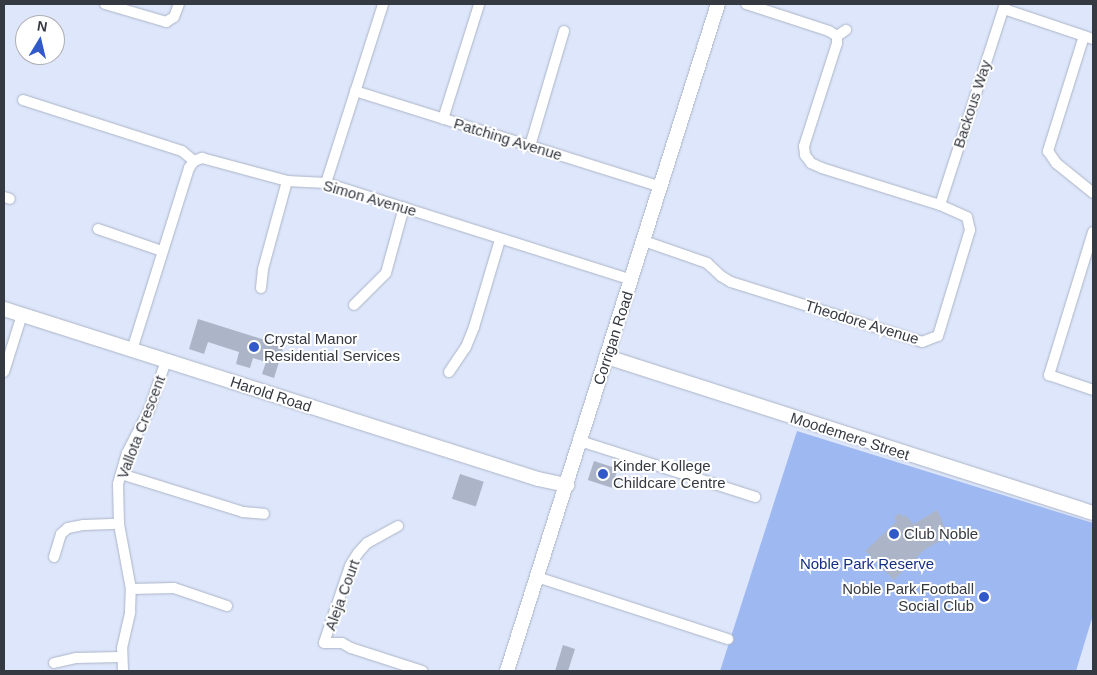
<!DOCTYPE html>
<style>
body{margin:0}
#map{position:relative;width:1097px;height:675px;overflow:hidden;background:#dde6fa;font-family:Arial,sans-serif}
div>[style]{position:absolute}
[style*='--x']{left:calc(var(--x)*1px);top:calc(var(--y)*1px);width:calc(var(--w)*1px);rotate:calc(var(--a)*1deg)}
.green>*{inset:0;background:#9eb8f2}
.building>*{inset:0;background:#acb5c7;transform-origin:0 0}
.roads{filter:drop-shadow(0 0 1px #acb5c7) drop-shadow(0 0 1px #acb5c7)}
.street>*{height:10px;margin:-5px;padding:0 5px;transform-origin:5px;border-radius:5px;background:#fff}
.secondary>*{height:14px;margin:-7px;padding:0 7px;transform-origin:7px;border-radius:7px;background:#fff}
.dots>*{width:14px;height:14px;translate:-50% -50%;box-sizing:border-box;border:2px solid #fff;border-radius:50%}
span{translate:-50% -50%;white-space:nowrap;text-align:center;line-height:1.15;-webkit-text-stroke:4px #fff;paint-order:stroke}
.street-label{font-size:15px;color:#353941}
.poi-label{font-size:15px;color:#353941}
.left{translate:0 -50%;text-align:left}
.right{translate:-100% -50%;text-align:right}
.park-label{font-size:15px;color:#132f84}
.frame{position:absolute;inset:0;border:5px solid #353941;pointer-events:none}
.north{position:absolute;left:15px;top:15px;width:50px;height:50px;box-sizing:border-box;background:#fff;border:1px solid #aeb0b3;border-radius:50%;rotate:9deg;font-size:14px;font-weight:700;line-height:20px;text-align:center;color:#353941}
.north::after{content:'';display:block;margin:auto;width:18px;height:22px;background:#3159c9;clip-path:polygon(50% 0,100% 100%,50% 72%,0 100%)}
</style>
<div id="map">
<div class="green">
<i style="clip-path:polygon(797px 431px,1093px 523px,1093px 615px,1076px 671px,720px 671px)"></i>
</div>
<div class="building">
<i style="clip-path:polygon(198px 319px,284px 346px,274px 378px,262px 374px,266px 362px,253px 358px,250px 368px,236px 364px,239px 352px,208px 342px,204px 354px,189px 349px)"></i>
<i style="left:594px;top:461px;width:25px;height:20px;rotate:18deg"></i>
<i style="left:460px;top:474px;width:25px;height:26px;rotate:18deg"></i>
<i style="clip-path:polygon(937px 510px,949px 536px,924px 550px,894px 580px,865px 551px,897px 521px,894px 518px,899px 513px,903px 517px,905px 515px,914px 524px)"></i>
<i style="clip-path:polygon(563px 645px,575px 649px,568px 671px,555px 671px)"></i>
</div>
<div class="roads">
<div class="street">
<i style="--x:105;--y:4;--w:64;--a:16.4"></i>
<i style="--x:166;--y:22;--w:9;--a:-32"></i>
<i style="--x:174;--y:17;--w:14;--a:-69"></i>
<i style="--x:1004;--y:9;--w:94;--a:18.6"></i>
<i style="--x:837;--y:36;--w:11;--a:-34"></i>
<i style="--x:1084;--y:36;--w:121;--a:107.4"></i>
<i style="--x:1048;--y:151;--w:14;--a:56"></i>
<i style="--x:1056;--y:163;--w:48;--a:39"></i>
<i style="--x:355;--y:91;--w:321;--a:17.4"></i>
<i style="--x:23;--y:100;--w:167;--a:17.8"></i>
<i style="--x:182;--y:151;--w:16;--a:40"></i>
<i style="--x:194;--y:161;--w:9;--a:-21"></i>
<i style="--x:202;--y:158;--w:88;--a:15.1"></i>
<i style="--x:287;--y:181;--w:39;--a:3"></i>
<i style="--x:326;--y:183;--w:321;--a:17.6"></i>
<i style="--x:443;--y:119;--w:120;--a:-72.5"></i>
<i style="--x:530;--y:146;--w:120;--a:-73.5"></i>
<i style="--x:326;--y:183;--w:188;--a:-72.3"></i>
<i style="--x:4;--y:197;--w:6;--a:18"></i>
<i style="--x:940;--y:205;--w:211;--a:-72.1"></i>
<i style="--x:98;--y:229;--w:68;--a:19"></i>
<i style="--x:1093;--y:232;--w:150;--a:107.1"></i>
<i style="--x:1049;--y:375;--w:46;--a:18.8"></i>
<i style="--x:644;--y:241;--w:67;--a:19.2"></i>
<i style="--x:707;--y:263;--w:19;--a:43"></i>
<i style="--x:721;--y:276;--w:12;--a:31"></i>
<i style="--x:731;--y:282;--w:200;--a:17.4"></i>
<i style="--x:922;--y:342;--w:17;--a:-21"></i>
<i style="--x:938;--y:336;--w:111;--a:-73.2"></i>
<i style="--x:970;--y:230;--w:13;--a:-103"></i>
<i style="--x:967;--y:217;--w:30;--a:-156"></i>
<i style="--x:940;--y:205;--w:124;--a:-162.6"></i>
<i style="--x:822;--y:168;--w:12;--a:-156"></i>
<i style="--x:811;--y:163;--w:10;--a:-127"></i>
<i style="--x:805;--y:155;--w:9;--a:-96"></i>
<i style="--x:804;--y:146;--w:108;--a:-72.2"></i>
<i style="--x:837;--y:43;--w:7;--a:-90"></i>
<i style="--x:837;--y:36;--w:9;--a:-148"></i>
<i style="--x:829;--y:31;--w:87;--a:-162"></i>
<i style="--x:261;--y:288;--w:19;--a:-84"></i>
<i style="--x:263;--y:269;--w:91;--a:-74.7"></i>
<i style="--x:354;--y:305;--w:45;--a:-45"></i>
<i style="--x:386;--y:273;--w:68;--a:-74.7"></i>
<i style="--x:132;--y:350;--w:191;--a:-72.6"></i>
<i style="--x:189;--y:168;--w:9;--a:-54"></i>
<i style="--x:4;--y:372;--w:60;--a:-72.5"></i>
<i style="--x:449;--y:372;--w:30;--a:-56"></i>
<i style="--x:466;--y:347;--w:22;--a:-68"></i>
<i style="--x:474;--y:327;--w:91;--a:-73.4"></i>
<i style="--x:580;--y:441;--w:184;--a:17.7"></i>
<i style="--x:121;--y:474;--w:128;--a:17.3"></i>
<i style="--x:243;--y:512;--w:21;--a:5"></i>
<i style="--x:398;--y:526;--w:35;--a:151"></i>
<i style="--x:367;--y:543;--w:13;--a:132"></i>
<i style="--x:358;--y:553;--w:15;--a:122"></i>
<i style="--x:350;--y:566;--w:81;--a:108.7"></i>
<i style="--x:324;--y:643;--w:18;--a:0"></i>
<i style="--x:342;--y:643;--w:10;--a:29"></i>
<i style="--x:351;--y:648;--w:75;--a:17.9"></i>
<i style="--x:54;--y:557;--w:24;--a:-73"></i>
<i style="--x:61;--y:534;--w:9;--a:-41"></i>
<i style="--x:68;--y:528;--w:15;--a:-11"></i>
<i style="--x:83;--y:525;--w:36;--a:-2"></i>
<i style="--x:537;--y:577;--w:201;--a:18"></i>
<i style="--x:131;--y:589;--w:43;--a:-1.3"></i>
<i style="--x:174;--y:588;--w:56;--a:18.8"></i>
<i style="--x:54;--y:663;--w:23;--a:-13"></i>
<i style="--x:76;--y:658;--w:45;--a:-1.3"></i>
<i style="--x:123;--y:671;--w:23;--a:-92"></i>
<i style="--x:122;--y:648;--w:37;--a:-77"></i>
<i style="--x:130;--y:612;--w:23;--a:-88"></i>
<i style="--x:131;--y:589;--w:66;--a:-100.5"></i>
<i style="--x:119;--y:524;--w:40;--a:-91.4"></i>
<i style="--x:118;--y:484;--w:32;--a:-74"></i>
<i style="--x:127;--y:453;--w:48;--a:-62.9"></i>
<i style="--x:149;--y:410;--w:52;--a:-70.9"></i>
</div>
<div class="secondary">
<i style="--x:4;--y:309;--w:560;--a:17.66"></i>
<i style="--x:538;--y:479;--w:30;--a:12"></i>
<i style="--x:607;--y:357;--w:510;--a:17.8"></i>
<i style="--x:507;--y:671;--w:700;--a:-72.45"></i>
</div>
</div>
<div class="dots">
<i style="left:254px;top:347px;background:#3159c9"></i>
<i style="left:603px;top:474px;background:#3159c9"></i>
<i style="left:894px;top:534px;background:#3159c9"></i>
<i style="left:984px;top:597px;background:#3159c9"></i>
</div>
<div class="street-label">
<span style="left:972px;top:104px;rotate:-72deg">Backous Way</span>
<span style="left:508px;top:139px;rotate:17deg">Patching Avenue</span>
<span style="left:370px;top:198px;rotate:16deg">Simon Avenue</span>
<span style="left:862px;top:322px;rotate:17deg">Theodore Avenue</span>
<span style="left:613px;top:338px;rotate:-72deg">Corrigan Road</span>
<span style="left:271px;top:394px;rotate:18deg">Harold Road</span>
<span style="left:141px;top:427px;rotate:-69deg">Vallota Crescent</span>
<span style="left:850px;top:436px;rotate:18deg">Moodemere Street</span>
<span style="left:342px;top:595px;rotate:-70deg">Aleja Court</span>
</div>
<div class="poi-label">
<span class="left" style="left:264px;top:347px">Crystal Manor<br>Residential Services</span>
<span class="left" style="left:613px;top:474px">Kinder Kollege<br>Childcare Centre</span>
<span class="left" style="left:904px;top:534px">Club Noble</span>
<span class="right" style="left:974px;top:597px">Noble Park Football<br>Social Club</span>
</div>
<div class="park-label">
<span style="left:867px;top:564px">Noble Park Reserve</span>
</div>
<div class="frame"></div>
<div class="north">N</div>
</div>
